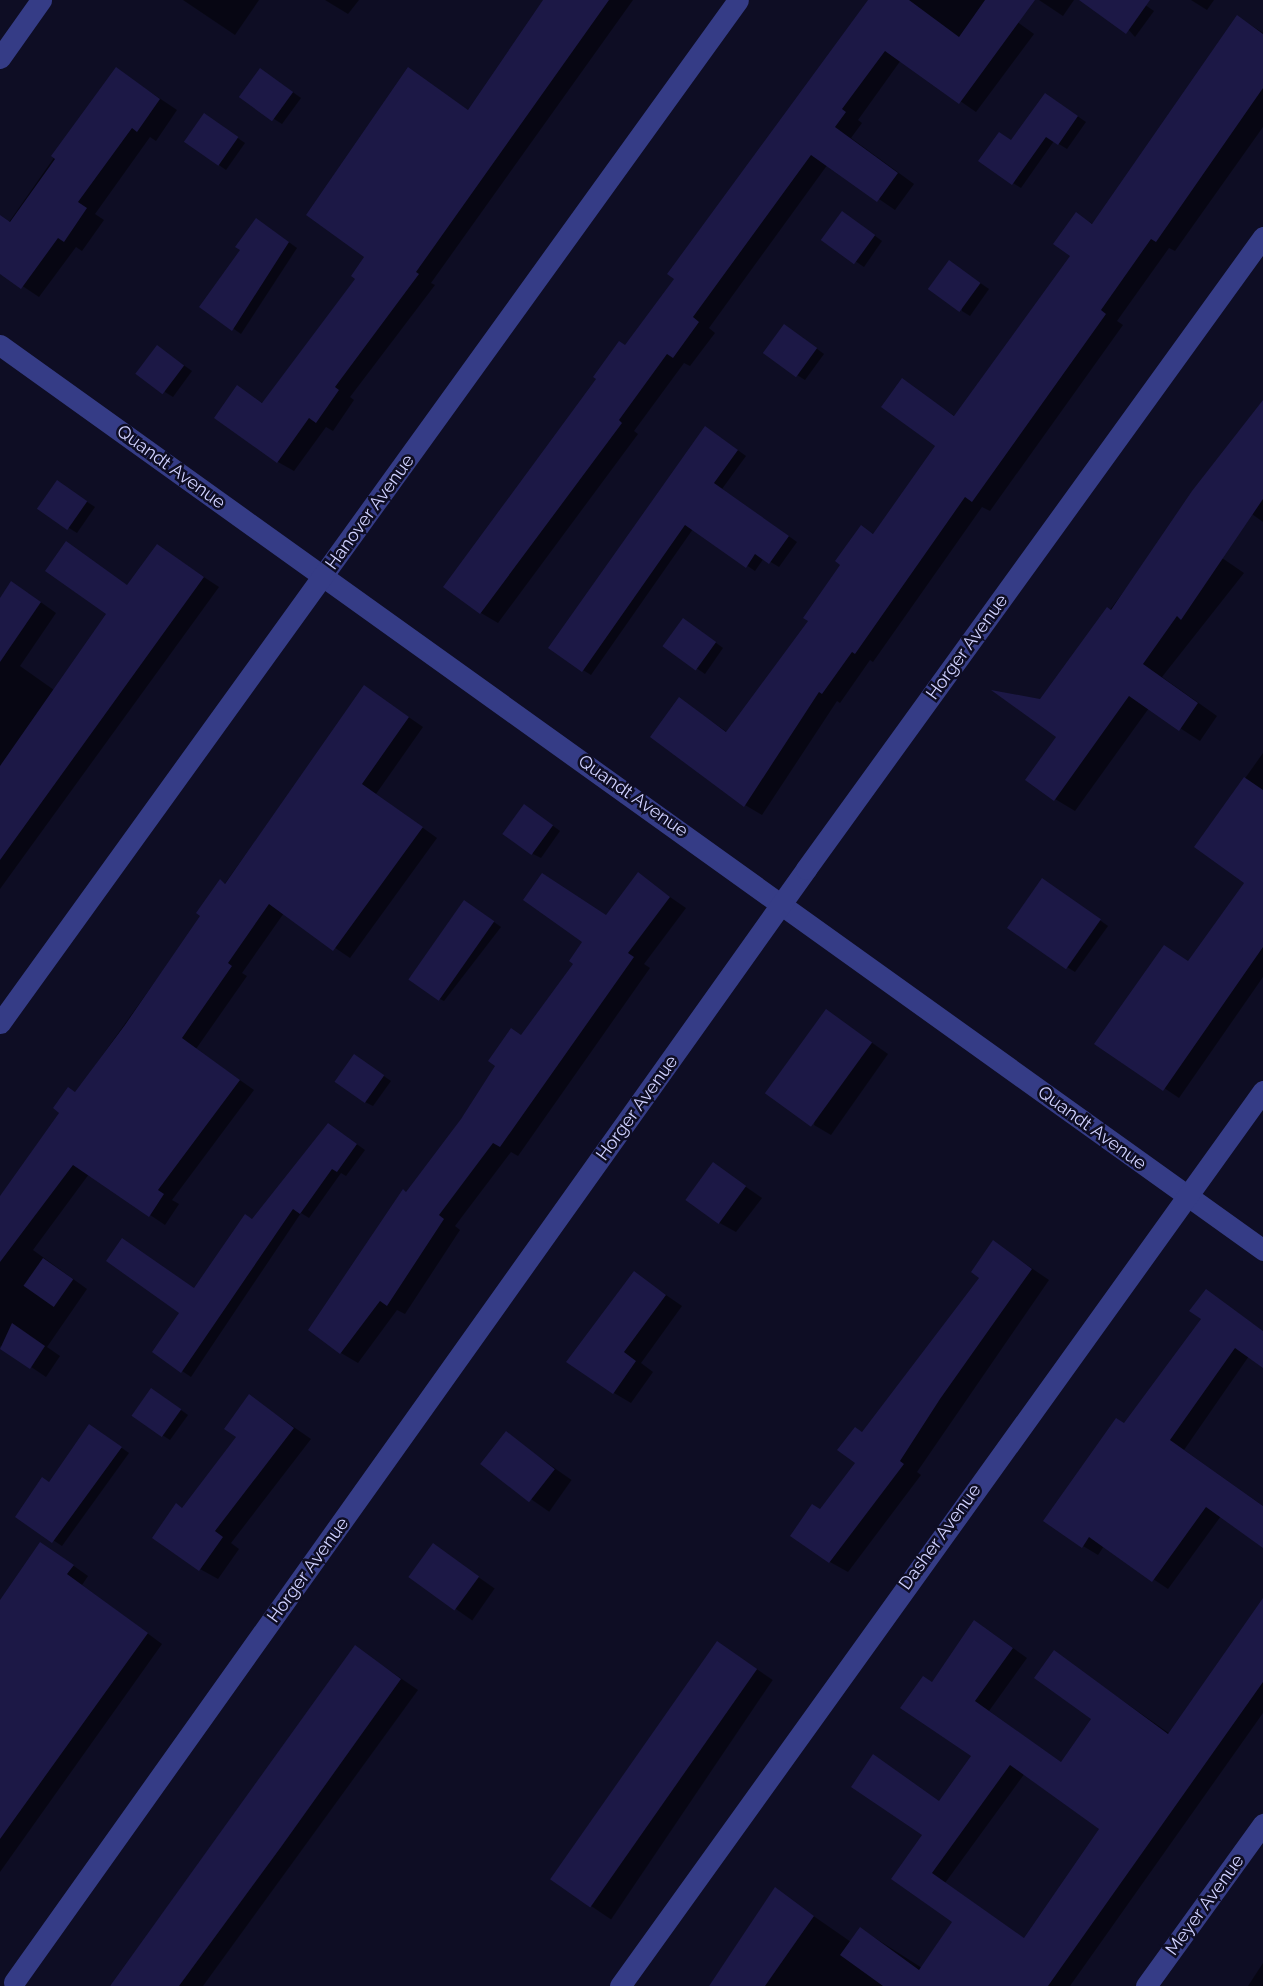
<!DOCTYPE html>
<style>
body{margin:0}
#map{position:relative;width:1263px;height:1986px;overflow:hidden;background:#0e0d24;font-family:Raleway,sans-serif}
div>[style]{position:absolute}
[style*='--x']{left:calc(var(--x)*1px);top:calc(var(--y)*1px);width:calc(var(--w)*1px);rotate:calc(var(--a)*1deg)}
.shadow>*{inset:0;background:#0007;transform-origin:0 0}
.building>*{inset:0;background:#1c1846;transform-origin:0 0}
.street>*{height:21px;margin:-10.5px;padding:0 10.5px;transform-origin:10.5px;border-radius:10.5px;background:#353c86}
span{translate:-50% -50%;white-space:nowrap;text-align:center;line-height:1.15;-webkit-text-stroke:5px #0e0d24;paint-order:stroke}
.street-label{font-size:18px;color:#d0d1ff}
</style>
<div id="map">
<div class="shadow">
<i style="clip-path:polygon(183px 0,259px 0,235px 35px)"></i>
<i style="clip-path:polygon(325px 0,359px 0,348px 14px)"></i>
<i style="clip-path:polygon(554px 0,633px 0,431px 283px,435px 285px,350px 397px,354px 400px,333px 431px,326px 427px,294px 471px,278px 462px,238px 387px,264px 404px,358px 279px,367px 257px,409px 69px,469px 111px)"></i>
<i style="clip-path:polygon(870px 0,987px 0,1034px 34px,976px 112px,901px 60px,858px 120px,862px 123px,851px 138px,914px 184px,895px 210px,828px 164px,709px 328px,715px 333px,690px 366px,684px 363px,634px 431px,638px 434px,498px 623px,481px 613px,445px 586px,676px 278px)"></i>
<i style="clip-path:polygon(1039px 0,1074px 0,1063px 16px)"></i>
<i style="clip-path:polygon(1102px 0,1138px 0,1154px 11px,1135px 37px)"></i>
<i style="clip-path:polygon(1191px 0,1214px 0,1207px 10px)"></i>
<i style="clip-path:polygon(1238px 17px,1263px 33px,1263px 127px,1175px 251px,1169px 248px,1117px 321px,1123px 325px,990px 511px,982px 507px,873px 662px,870px 660px,840px 703px,837px 701px,762px 815px,745px 805px,679px 699px,727px 732px,811px 621px,862px 527px,875px 535px,937px 446px,902px 381px,956px 417px,1072px 256px,1076px 214px,1093px 224px)"></i>
<i style="clip-path:polygon(116px 69px,177px 110px,156px 141px,150px 137px,95px 214px,104px 220px,82px 251px,76px 247px,39px 297px,0 271px,0 235px)"></i>
<i style="clip-path:polygon(269px 75px,301px 98px,282px 124px,274px 119px)"></i>
<i style="clip-path:polygon(1054px 100px,1086px 122px,1067px 149px,1054px 141px,1021px 188px,1013px 183px,1012px 142px)"></i>
<i style="clip-path:polygon(213px 121px,245px 143px,226px 170px,186px 142px)"></i>
<i style="clip-path:polygon(851px 218px,882px 241px,864px 267px,824px 240px)"></i>
<i style="clip-path:polygon(265px 225px,297px 248px,241px 334px,201px 306px)"></i>
<i style="clip-path:polygon(957px 267px,989px 289px,970px 316px,962px 311px)"></i>
<i style="clip-path:polygon(793px 331px,824px 354px,805px 380px,797px 375px)"></i>
<i style="clip-path:polygon(165px 352px,192px 371px,173px 397px,165px 392px)"></i>
<i style="clip-path:polygon(1263px 402px,1263px 522px,1205px 480px)"></i>
<i style="clip-path:polygon(714px 433px,746px 456px,722px 489px,797px 542px,779px 567px,764px 558px,755px 571px,693px 529px,591px 675px,583px 670px)"></i>
<i style="clip-path:polygon(66px 488px,95px 507px,77px 533px,69px 528px)"></i>
<i style="clip-path:polygon(1174px 525px,1244px 573px,1162px 677px,1217px 716px,1200px 741px,1149px 708px,1075px 811px,1055px 799px,1059px 737px,1041px 701px)"></i>
<i style="clip-path:polygon(157px 546px,219px 587px,0 889px,0 601px,28px 593px,56px 613px,20px 666px,54px 690px)"></i>
<i style="clip-path:polygon(692px 625px,723px 648px,705px 674px,665px 647px)"></i>
<i style="clip-path:polygon(365px 687px,423px 727px,376px 794px,437px 838px,350px 958px,284px 913px,242px 973px,247px 976px,196px 1049px,254px 1090px,172px 1200px,179px 1204px,165px 1225px,89px 1174px,33px 1250px,87px 1289px,47px 1347px,60px 1356px,46px 1377px,0 1346px,0 1199px)"></i>
<i style="clip-path:polygon(1263px 753px,1263px 977px,1179px 1098px,1097px 1043px,1189px 963px,1247px 882px,1197px 846px)"></i>
<i style="clip-path:polygon(533px 811px,560px 831px,541px 858px,533px 854px)"></i>
<i style="clip-path:polygon(638px 875px,686px 908px,644px 964px,650px 968px,518px 1156px,511px 1152px,455px 1226px,460px 1230px,405px 1314px,397px 1310px,358px 1363px,341px 1353px,407px 1194px)"></i>
<i style="clip-path:polygon(1051px 885px,1108px 926px,1075px 972px,1067px 967px)"></i>
<i style="clip-path:polygon(473px 907px,501px 927px,444px 1001px,436px 997px)"></i>
<i style="clip-path:polygon(827px 1011px,888px 1054px,831px 1135px,814px 1125px)"></i>
<i style="clip-path:polygon(362px 1061px,391px 1081px,373px 1106px,365px 1102px)"></i>
<i style="clip-path:polygon(337px 1130px,365px 1150px,346px 1176px,341px 1173px,309px 1218px,301px 1213px,191px 1377px,154px 1352px,195px 1290px)"></i>
<i style="clip-path:polygon(713px 1164px,762px 1198px,736px 1232px,718px 1222px)"></i>
<i style="clip-path:polygon(993px 1242px,1049px 1280px,917px 1472px,921px 1475px,848px 1572px,830px 1562px,821px 1511px,857px 1463px,863px 1434px,981px 1278px)"></i>
<i style="clip-path:polygon(634px 1273px,682px 1306px,641px 1363px,653px 1372px,631px 1403px,614px 1393px)"></i>
<i style="clip-path:polygon(1206px 1291px,1263px 1331px,1263px 1366px,1249px 1356px,1184px 1450px,1263px 1506px,1263px 1546px,1221px 1516px,1168px 1589px,1104px 1546px,1098px 1555px,1083px 1546px,1125px 1425px,1203px 1319px)"></i>
<i style="clip-path:polygon(160px 1395px,188px 1415px,170px 1440px,162px 1435px)"></i>
<i style="clip-path:polygon(249px 1396px,311px 1439px,231px 1543px,239px 1549px,218px 1579px,200px 1569px,183px 1509px,238px 1436px)"></i>
<i style="clip-path:polygon(98px 1431px,129px 1453px,62px 1546px,17px 1516px)"></i>
<i style="left:506px;top:1434px;width:80px;height:39px;rotate:35deg"></i>
<i style="left:434px;top:1546px;width:74px;height:39px;rotate:35deg"></i>
<i style="clip-path:polygon(57px 1554px,88px 1576px,82px 1585px,162px 1644px,0 1872px,0 1602px)"></i>
<i style="clip-path:polygon(evenodd,1263px 1600px,1263px 1713px,1070px 1986px,709px 1986px,776px 1890px,851px 1942px,861px 1929px,922px 1968px,955px 1922px,894px 1879px,924px 1834px,874px 1756px,945px 1807px,973px 1756px,933px 1684px,989px 1631px,1027px 1658px,989px 1711px,1062px 1763px,1093px 1718px,1055px 1653px,1170px 1734px,1263px 1600px,1025px 1773px,1101px 1828px,1025px 1939px,945px 1883px,1025px 1773px)"></i>
<i style="left:718px;top:1643px;width:66px;height:289px;rotate:34deg"></i>
<i style="clip-path:polygon(355px 1647px,418px 1690px,203px 1986px,110px 1986px)"></i>
<i style="clip-path:polygon(1263px 1963px,1263px 1986px,1248px 1986px)"></i>
</div>
<div class="building">
<i style="clip-path:polygon(543px 0,609px 0,416px 272px,419px 274px,335px 387px,339px 390px,316px 423px,309px 418px,277px 463px,214px 418px,237px 385px,262px 403px,355px 279px,351px 276px,364px 257px,306px 215px,408px 67px,468px 110px)"></i>
<i style="clip-path:polygon(868px 0,909px 0,959px 37px,985px 0,1035px 0,959px 104px,885px 51px,842px 109px,846px 112px,835px 127px,898px 173px,877px 202px,811px 155px,693px 317px,699px 322px,673px 358px,667px 354px,619px 420px,622px 423px,480px 614px,443px 587px,596px 379px,593px 377px,619px 341px,625px 345px,674px 279px,667px 274px)"></i>
<i style="clip-path:polygon(1079px 0,1150px 0,1126px 34px)"></i>
<i style="clip-path:polygon(1237px 15px,1263px 34px,1263px 88px,1156px 242px,1151px 239px,1101px 310px,1106px 314px,972px 502px,965px 497px,855px 654px,852px 652px,822px 694px,819px 692px,744px 807px,650px 737px,679px 697px,726px 732px,808px 621px,803px 618px,840px 565px,835px 561px,861px 525px,873px 534px,935px 446px,881px 407px,902px 378px,954px 416px,1070px 256px,1053px 244px,1076px 212px,1092px 224px)"></i>
<i style="clip-path:polygon(116px 67px,160px 99px,137px 132px,132px 128px,78px 202px,87px 208px,64px 242px,58px 238px,21px 289px,0 274px,0 215px,10px 222px,55px 159px,51px 156px)"></i>
<i style="left:260px;top:68px;width:41px;height:36px;rotate:36deg"></i>
<i style="clip-path:polygon(1045px 93px,1078px 116px,1058px 145px,1046px 137px,1012px 185px,978px 161px,999px 132px,1011px 140px)"></i>
<i style="left:204px;top:113px;width:42px;height:35px;rotate:35deg"></i>
<i style="left:842px;top:211px;width:41px;height:36px;rotate:36deg"></i>
<i style="clip-path:polygon(256px 218px,289px 242px,232px 331px,199px 307px,240px 250px,235px 247px)"></i>
<i style="left:949px;top:260px;width:39px;height:36px;rotate:36deg"></i>
<i style="left:784px;top:324px;width:41px;height:36px;rotate:36deg"></i>
<i style="left:157px;top:345px;width:34px;height:36px;rotate:37deg"></i>
<i style="clip-path:polygon(1263px 400px,1263px 499px,1181px 620px,1177px 616px,1143px 664px,1198px 703px,1179px 731px,1129px 696px,1054px 801px,1025px 780px,1056px 737px,991px 690px,1040px 699px,1107px 607px,1111px 610px,1192px 491px)"></i>
<i style="clip-path:polygon(705px 426px,738px 450px,714px 483px,789px 536px,769px 564px,755px 554px,746px 568px,685px 525px,582px 672px,548px 648px)"></i>
<i style="left:57px;top:480px;width:37px;height:35px;rotate:35deg"></i>
<i style="clip-path:polygon(66px 541px,127px 585px,157px 544px,204px 577px,0 860px,0 766px,106px 614px,45px 571px)"></i>
<i style="clip-path:polygon(11px 581px,41px 602px,0 662px,0 598px)"></i>
<i style="left:683px;top:618px;width:41px;height:35px;rotate:36deg"></i>
<i style="clip-path:polygon(364px 685px,409px 717px,362px 784px,423px 827px,333px 951px,269px 904px,228px 963px,232px 966px,182px 1038px,240px 1080px,158px 1190px,164px 1194px,149px 1217px,73px 1165px,0 1262px,0 1196px,59px 1113px,53px 1108px,68px 1087px,75px 1092px,125px 1025px,200px 916px,196px 913px,220px 879px,225px 884px)"></i>
<i style="clip-path:polygon(1244px 777px,1263px 790px,1263px 947px,1163px 1091px,1094px 1044px,1164px 945px,1188px 961px,1244px 883px,1194px 847px)"></i>
<i style="left:524px;top:804px;width:36px;height:37px;rotate:36deg"></i>
<i style="clip-path:polygon(638px 872px,670px 897px,628px 953px,634px 957px,500px 1147px,493px 1143px,439px 1215px,444px 1219px,387px 1306px,380px 1301px,340px 1354px,308px 1330px,403px 1189px,406px 1192px,461px 1119px,495px 1066px,488px 1061px,511px 1028px,521px 1035px,573px 964px,569px 961px,582px 942px,523px 900px,542px 873px,606px 915px)"></i>
<i style="left:1042px;top:878px;width:72px;height:61px;rotate:35deg"></i>
<i style="left:464px;top:900px;width:37px;height:97px;rotate:35deg"></i>
<i style="left:826px;top:1009px;width:57px;height:104px;rotate:36deg"></i>
<i style="left:354px;top:1054px;width:37px;height:34px;rotate:35deg"></i>
<i style="clip-path:polygon(328px 1123px,357px 1144px,337px 1172px,332px 1169px,300px 1214px,293px 1209px,181px 1373px,152px 1352px,179px 1313px,106px 1261px,122px 1238px,194px 1288px,245px 1214px,252px 1219px)"></i>
<i style="left:713px;top:1162px;width:41px;height:47px;rotate:36deg"></i>
<i style="clip-path:polygon(993px 1240px,1032px 1269px,940px 1399px,900px 1461px,904px 1464px,829px 1563px,790px 1536px,812px 1504px,820px 1509px,855px 1463px,837px 1450px,855px 1427px,862px 1432px,979px 1278px,971px 1272px)"></i>
<i style="left:43px;top:1258px;width:37px;height:34px;rotate:35deg"></i>
<i style="clip-path:polygon(634px 1271px,666px 1295px,624px 1352px,636px 1361px,613px 1394px,566px 1362px)"></i>
<i style="clip-path:polygon(1206px 1289px,1263px 1331px,1263px 1368px,1235px 1348px,1170px 1440px,1263px 1506px,1263px 1548px,1206px 1507px,1152px 1582px,1089px 1537px,1082px 1548px,1043px 1521px,1116px 1418px,1124px 1423px,1201px 1319px,1189px 1311px)"></i>
<i style="clip-path:polygon(12px 1323px,45px 1346px,30px 1369px,0 1349px)"></i>
<i style="left:151px;top:1388px;width:37px;height:34px;rotate:35deg"></i>
<i style="clip-path:polygon(249px 1394px,294px 1428px,215px 1531px,223px 1537px,199px 1571px,152px 1538px,176px 1503px,182px 1508px,236px 1437px,224px 1429px)"></i>
<i style="clip-path:polygon(89px 1424px,122px 1447px,52px 1543px,15px 1517px,42px 1477px,49px 1482px)"></i>
<i style="left:506px;top:1431px;width:62px;height:42px;rotate:38deg"></i>
<i style="clip-path:polygon(40px 1542px,74px 1565px,67px 1574px,148px 1633px,0 1839px,0 1600px)"></i>
<i style="left:433px;top:1543px;width:57px;height:42px;rotate:36deg"></i>
<i style="clip-path:polygon(evenodd,1263px 1598px,1263px 1682px,1048px 1986px,883px 1986px,840px 1955px,860px 1927px,919px 1970px,952px 1922px,891px 1879px,922px 1835px,851px 1787px,873px 1754px,939px 1801px,971px 1756px,900px 1708px,923px 1676px,932px 1682px,974px 1620px,1013px 1648px,975px 1701px,1061px 1762px,1091px 1719px,1034px 1678px,1054px 1650px,1168px 1734px,1263px 1598px,1010px 1765px,1099px 1829px,1024px 1938px,932px 1873px,1010px 1765px)"></i>
<i style="left:717px;top:1641px;width:49px;height:291px;rotate:35deg"></i>
<i style="clip-path:polygon(355px 1645px,401px 1679px,281px 1847px,179px 1986px,110px 1986px)"></i>
<i style="clip-path:polygon(775px 1887px,814px 1916px,765px 1986px,709px 1986px)"></i>
</div>
<div class="street">
<i style="--x:0;--y:58;--w:71;--a:-54.7"></i>
<i style="--x:0;--y:345;--w:1554;--a:35.62"></i>
<i style="--x:0;--y:1023;--w:1261;--a:-54.19"></i>
<i style="--x:14;--y:1982;--w:1366;--a:-54.56"></i>
<i style="--x:806;--y:869;--w:780;--a:-54.13"></i>
<i style="--x:620;--y:1986;--w:1102;--a:-54.31"></i>
<i style="--x:1146;--y:1986;--w:200;--a:-54.2"></i>
</div>
<div class="street-label">
<span style="left:171px;top:467px;rotate:36deg">Quandt Avenue</span>
<span style="left:370px;top:512px;rotate:-54deg">Hanover Avenue</span>
<span style="left:967px;top:647px;rotate:-54deg">Horger Avenue</span>
<span style="left:633px;top:796px;rotate:35deg">Quandt Avenue</span>
<span style="left:637px;top:1108px;rotate:-54deg">Horger Avenue</span>
<span style="left:1092px;top:1128px;rotate:36deg">Quandt Avenue</span>
<span style="left:940px;top:1537px;rotate:-54deg">Dasher Avenue</span>
<span style="left:308px;top:1570px;rotate:-54deg">Horger Avenue</span>
<span style="left:1205px;top:1905px;rotate:-54deg">Meyer Avenue</span>
</div>
</div>
